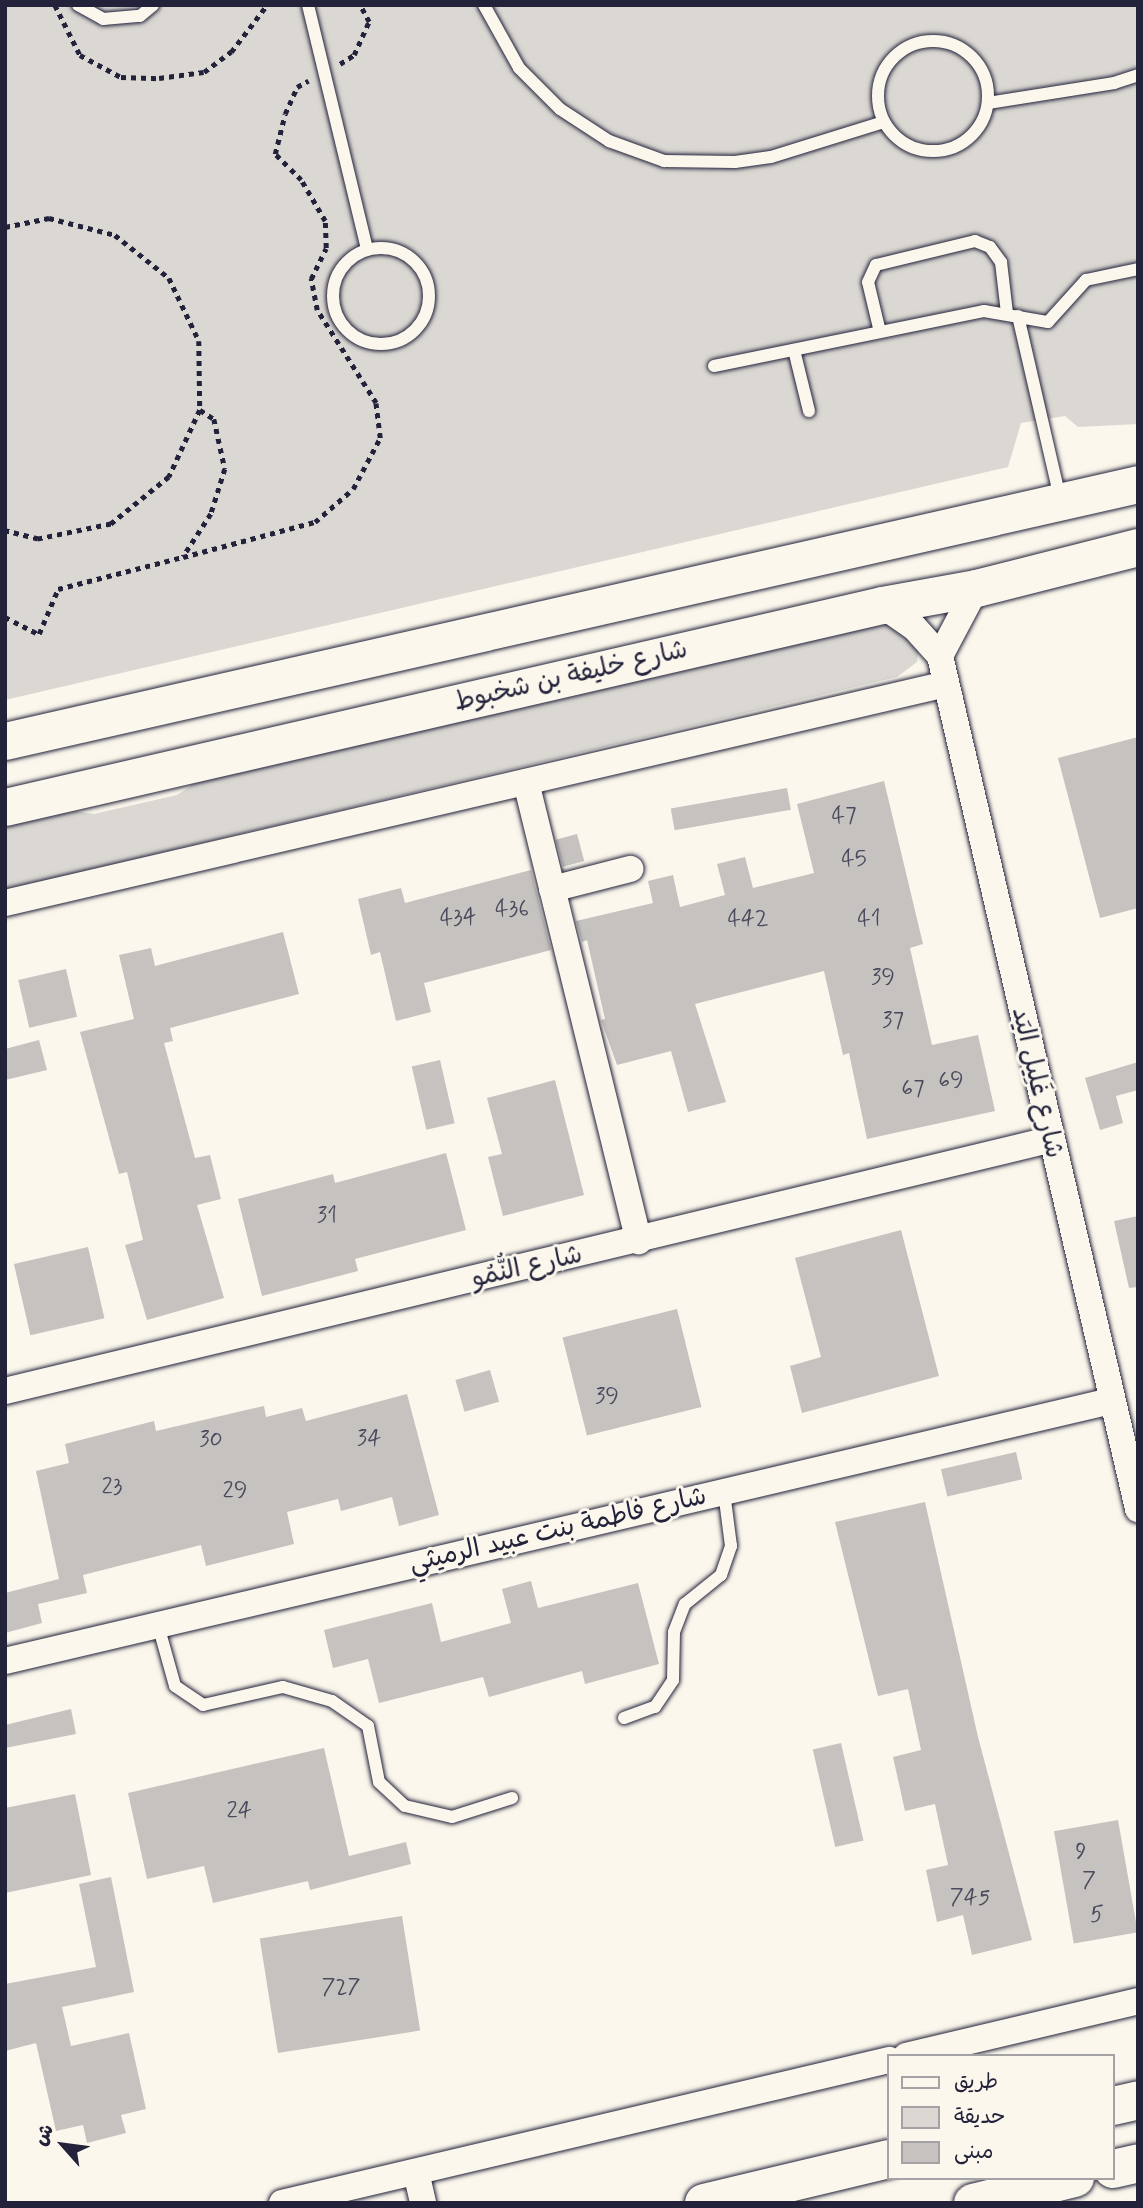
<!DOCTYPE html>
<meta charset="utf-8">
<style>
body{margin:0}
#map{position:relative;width:1143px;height:2208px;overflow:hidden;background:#fbf7ec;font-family:Mynerve,"Playpen Sans Arabic",sans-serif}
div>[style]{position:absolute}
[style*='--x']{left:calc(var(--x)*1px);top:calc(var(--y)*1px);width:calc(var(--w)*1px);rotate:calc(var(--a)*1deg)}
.green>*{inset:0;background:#dbd8d3}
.building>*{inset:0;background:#c6c2c0;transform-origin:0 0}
.path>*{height:4.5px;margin-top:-2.25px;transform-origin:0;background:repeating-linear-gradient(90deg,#22223b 0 5px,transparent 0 10px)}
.roads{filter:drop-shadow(0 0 2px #22223b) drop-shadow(0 0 2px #22223b)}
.lane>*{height:12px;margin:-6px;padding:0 6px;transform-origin:6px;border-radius:6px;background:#fbf7ec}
.lane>.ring{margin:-6px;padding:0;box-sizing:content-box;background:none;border:12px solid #fbf7ec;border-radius:50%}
.street>*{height:26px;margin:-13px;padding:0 13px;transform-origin:13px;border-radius:13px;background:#fbf7ec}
.secondary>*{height:37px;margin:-18.5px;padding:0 18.5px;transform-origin:18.5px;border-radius:18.5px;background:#fbf7ec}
.highway>*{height:38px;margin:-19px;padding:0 19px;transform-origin:19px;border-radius:19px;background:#fbf7ec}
span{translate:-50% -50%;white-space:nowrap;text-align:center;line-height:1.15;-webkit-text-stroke:6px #fbf7ec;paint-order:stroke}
.number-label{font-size:23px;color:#4b4a5c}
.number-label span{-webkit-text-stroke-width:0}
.street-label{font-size:26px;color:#22223b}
.frame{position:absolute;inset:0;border:7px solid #22223b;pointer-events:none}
.legend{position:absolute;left:887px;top:2054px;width:228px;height:126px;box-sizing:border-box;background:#fbf7ec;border:2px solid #a4a2a5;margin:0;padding:9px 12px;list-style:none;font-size:21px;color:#22223b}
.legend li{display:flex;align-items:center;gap:14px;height:35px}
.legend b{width:35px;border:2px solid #a4a2a5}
.north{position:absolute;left:28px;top:2110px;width:70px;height:70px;-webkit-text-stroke:5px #fbf7ec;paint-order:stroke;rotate:298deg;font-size:19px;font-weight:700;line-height:28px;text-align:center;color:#22223b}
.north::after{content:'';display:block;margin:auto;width:24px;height:32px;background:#22223b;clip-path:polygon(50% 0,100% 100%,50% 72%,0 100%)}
</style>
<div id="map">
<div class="green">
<i style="clip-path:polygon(5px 5px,1138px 5px,1138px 424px,1078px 427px,1065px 416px,1021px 423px,1008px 467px,5px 700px)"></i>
<i style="clip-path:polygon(895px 614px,921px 633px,917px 662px,897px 677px,5px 890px,5px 822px,63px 809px,94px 814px,177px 795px,212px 772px)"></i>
</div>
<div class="building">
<i style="clip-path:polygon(1138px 737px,1138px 908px,1100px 918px,1058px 758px)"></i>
<i style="clip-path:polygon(884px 781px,923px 944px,910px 948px,932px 1045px,978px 1035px,995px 1111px,867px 1139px,849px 1053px,843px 1055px,824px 971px,695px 1004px,726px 1102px,688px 1112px,671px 1051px,617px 1065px,601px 1020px,605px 1019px,587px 940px,582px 942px,576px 921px,653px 903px,648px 881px,673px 875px,680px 907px,725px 895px,717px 864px,745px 857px,753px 888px,814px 873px,797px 804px)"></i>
<i style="left:787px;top:788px;width:22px;height:118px;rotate:80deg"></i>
<i style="left:577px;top:834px;width:28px;height:22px;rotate:75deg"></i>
<i style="clip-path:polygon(531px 870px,551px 950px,424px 983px,431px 1012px,396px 1021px,380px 952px,371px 955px,358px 899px,401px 888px,405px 903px)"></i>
<i style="clip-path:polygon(283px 932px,299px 994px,170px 1028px,173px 1041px,164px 1043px,195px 1158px,210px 1155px,221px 1199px,197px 1205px,224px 1298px,147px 1320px,125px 1245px,143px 1240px,127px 1172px,119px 1174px,80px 1032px,134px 1019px,119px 955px,151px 948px,155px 966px)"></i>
<i style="left:66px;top:969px;width:49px;height:49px;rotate:77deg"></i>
<i style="clip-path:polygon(39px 1040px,47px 1070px,5px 1080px,5px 1049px)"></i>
<i style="left:440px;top:1060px;width:65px;height:29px;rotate:77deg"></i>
<i style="clip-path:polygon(1138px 1062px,1138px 1090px,1116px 1096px,1123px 1123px,1100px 1130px,1085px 1078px)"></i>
<i style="clip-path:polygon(555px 1080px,584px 1195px,503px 1216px,488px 1157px,502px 1154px,487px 1098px)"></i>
<i style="clip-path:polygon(446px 1153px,466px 1230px,355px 1259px,358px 1271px,262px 1296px,238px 1199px,333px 1174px,335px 1183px)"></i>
<i style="clip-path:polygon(1138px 1216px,1138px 1287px,1129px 1288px,1114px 1221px)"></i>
<i style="clip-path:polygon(901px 1230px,939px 1376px,802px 1413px,790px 1366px,821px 1357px,795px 1258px)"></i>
<i style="left:88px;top:1247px;width:73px;height:76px;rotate:77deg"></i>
<i style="left:677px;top:1309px;width:101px;height:118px;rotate:76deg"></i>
<i style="left:490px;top:1370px;width:33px;height:36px;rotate:74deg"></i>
<i style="clip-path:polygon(407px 1394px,439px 1515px,399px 1526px,392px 1497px,341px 1511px,338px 1499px,287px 1512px,294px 1544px,206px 1566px,201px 1545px,83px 1575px,87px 1593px,38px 1604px,42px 1623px,5px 1633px,5px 1593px,59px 1579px,36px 1471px,69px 1463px,65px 1444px,154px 1421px,156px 1431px,264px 1406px,266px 1417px,302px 1408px,306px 1421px)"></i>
<i style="left:1016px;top:1452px;width:28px;height:77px;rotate:77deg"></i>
<i style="clip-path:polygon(925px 1502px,978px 1737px,1032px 1940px,972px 1955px,963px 1915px,937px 1922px,926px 1870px,948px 1865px,935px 1804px,905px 1811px,893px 1757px,921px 1750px,908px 1689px,878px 1696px,835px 1522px)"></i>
<i style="clip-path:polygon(531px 1581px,538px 1608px,638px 1583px,659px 1664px,585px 1684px,582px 1671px,489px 1697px,483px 1677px,379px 1703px,368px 1659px,333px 1668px,324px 1630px,432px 1603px,441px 1642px,511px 1623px,502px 1589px)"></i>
<i style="clip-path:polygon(71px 1709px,76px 1734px,5px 1748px,5px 1725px)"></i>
<i style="left:841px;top:1743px;width:100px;height:29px;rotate:77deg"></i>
<i style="clip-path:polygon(324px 1748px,349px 1856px,406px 1842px,411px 1864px,310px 1890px,308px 1881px,213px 1903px,204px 1866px,147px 1879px,128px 1793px)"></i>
<i style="clip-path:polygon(75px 1794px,91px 1875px,5px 1893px,5px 1808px)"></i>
<i style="left:1118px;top:1820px;width:114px;height:65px;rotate:80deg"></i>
<i style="clip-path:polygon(111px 1877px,134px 1992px,62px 2007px,71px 2046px,129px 2033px,146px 2109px,121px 2115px,126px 2133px,87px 2143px,83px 2125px,56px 2131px,36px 2043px,5px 2051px,5px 1984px,96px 1967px,79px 1884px)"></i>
<i style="left:402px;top:1916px;width:116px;height:144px;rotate:81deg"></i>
</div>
<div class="path">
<i style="--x:55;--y:5;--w:56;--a:63.4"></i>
<i style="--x:80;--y:55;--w:47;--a:28.2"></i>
<i style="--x:121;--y:77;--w:38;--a:2"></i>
<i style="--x:159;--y:78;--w:45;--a:-7.6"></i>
<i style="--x:204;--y:72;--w:34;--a:-37"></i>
<i style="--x:231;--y:52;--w:59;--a:-52.5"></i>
<i style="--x:340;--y:64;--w:17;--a:-33"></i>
<i style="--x:354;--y:55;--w:36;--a:-66"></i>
<i style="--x:369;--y:22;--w:19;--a:-118"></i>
<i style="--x:5;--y:227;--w:45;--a:-11.6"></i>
<i style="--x:49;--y:218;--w:68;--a:14.4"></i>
<i style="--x:115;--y:235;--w:69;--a:38.5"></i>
<i style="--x:169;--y:278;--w:70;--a:64.5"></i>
<i style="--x:199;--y:341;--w:69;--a:89.2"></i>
<i style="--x:200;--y:410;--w:74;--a:114.8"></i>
<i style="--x:169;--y:477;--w:75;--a:141"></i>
<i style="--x:111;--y:524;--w:75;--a:168.4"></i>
<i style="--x:38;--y:539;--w:34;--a:-166"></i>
<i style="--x:200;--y:410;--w:17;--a:33"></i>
<i style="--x:214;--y:419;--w:51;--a:77.6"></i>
<i style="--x:225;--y:469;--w:47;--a:107.3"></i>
<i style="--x:211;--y:514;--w:51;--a:123.1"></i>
<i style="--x:183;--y:557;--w:137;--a:-14.9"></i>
<i style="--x:315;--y:522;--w:50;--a:-41"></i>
<i style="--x:353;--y:489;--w:58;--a:-62.1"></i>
<i style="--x:380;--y:438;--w:35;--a:-97"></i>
<i style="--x:376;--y:403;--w:110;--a:-122.4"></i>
<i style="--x:317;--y:310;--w:32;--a:-101"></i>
<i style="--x:311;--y:279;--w:34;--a:-64"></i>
<i style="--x:326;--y:248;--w:27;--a:-92"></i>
<i style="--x:325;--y:221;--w:48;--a:-120.3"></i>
<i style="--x:301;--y:180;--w:37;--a:-135"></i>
<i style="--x:275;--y:154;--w:41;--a:-76"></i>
<i style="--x:285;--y:114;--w:30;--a:-66"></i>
<i style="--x:297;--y:87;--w:13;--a:-29"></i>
<i style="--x:5;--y:617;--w:38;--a:27"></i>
<i style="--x:39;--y:634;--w:49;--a:-67.1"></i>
<i style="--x:58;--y:589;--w:129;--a:-14.4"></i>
</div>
<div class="roads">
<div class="lane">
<i style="--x:78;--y:5;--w:29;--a:29"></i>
<i style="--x:103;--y:19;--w:37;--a:-5"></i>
<i style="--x:140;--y:16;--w:17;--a:-40"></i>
<i style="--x:308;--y:5;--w:251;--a:76.4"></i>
<i style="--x:484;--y:5;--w:72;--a:60.9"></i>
<i style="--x:519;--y:68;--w:58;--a:45"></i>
<i style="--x:560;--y:109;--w:59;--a:33.1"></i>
<i style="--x:609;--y:141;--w:59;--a:20"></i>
<i style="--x:664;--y:161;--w:71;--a:0.8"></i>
<i style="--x:735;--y:162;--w:36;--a:-8"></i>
<i style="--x:771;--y:157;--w:118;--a:-17.2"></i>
<i class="ring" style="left:878px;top:41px;width:98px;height:98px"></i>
<i style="--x:988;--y:103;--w:128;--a:-9"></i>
<i style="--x:1114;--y:83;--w:25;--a:-18"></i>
<i class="ring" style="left:333px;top:248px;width:84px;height:84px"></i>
<i style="--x:1018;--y:316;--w:187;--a:77"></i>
<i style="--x:880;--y:332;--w:51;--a:-103.5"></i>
<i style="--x:868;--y:282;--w:19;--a:-65"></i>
<i style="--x:876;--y:265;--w:102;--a:-13.6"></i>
<i style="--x:975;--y:241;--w:16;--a:22"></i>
<i style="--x:990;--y:247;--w:19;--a:54"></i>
<i style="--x:1001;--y:262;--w:51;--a:83.3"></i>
<i style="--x:794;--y:350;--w:63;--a:76.2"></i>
<i style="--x:714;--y:366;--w:276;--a:-11.5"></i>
<i style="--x:984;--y:311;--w:65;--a:9.8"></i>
<i style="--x:1048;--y:322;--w:57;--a:-47.9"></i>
<i style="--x:1086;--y:280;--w:53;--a:-11.9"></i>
<i style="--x:158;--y:1625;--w:63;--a:74.4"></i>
<i style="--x:175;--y:1686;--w:34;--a:34"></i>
<i style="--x:203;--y:1705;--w:82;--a:-12.7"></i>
<i style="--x:283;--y:1687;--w:51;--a:15.9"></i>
<i style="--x:332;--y:1701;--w:44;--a:34.8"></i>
<i style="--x:368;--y:1726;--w:57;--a:78.9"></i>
<i style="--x:379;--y:1782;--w:35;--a:43"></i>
<i style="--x:405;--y:1806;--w:48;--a:13.2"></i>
<i style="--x:452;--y:1817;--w:63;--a:-17.6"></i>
<i style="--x:624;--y:1718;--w:33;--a:-20"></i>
<i style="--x:655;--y:1707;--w:32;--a:-56"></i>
<i style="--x:673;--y:1680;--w:48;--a:-88.8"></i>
<i style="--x:674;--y:1632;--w:30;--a:-69"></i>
<i style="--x:685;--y:1604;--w:46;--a:-38.9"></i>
<i style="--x:721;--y:1575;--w:31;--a:-71"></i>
<i style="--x:731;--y:1546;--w:54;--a:-97.4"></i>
</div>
<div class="street">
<i style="--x:882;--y:605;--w:39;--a:35"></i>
<i style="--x:914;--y:627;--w:39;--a:48"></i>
<i style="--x:940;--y:656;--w:876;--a:76.93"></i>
<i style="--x:940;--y:656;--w:77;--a:-62.1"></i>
<i style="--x:526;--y:782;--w:473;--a:76.2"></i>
<i style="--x:552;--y:889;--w:81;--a:-14.4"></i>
<i style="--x:5;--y:903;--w:966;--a:-13.1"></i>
<i style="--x:5;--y:1391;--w:1074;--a:-13.52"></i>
<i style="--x:5;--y:1661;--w:1136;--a:-13.23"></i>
<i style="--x:906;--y:2056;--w:238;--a:-13.3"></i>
<i style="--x:416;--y:2172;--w:32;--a:77"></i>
<i style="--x:282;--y:2203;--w:624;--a:-13.26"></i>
</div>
<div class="secondary">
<i style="--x:5;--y:741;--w:1162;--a:-12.78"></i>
<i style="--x:5;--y:807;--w:900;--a:-12.97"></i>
<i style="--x:882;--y:605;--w:96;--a:-10.3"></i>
<i style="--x:976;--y:588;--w:167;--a:-14.2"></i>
</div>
<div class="highway">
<i style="--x:1113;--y:2106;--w:26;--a:-13"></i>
<i style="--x:1113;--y:2169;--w:26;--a:-13"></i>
<i style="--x:704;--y:2203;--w:190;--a:-13.4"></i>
<i style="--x:973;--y:2203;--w:105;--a:-13.8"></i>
</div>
</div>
<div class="number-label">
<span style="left:844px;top:816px">47</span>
<span style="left:854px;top:859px">45</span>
<span style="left:512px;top:909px">436</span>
<span style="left:458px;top:918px">434</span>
<span style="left:748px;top:919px">442</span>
<span style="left:869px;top:919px">41</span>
<span style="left:883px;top:978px">39</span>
<span style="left:893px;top:1021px">37</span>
<span style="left:951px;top:1081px">69</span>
<span style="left:913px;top:1089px">67</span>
<span style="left:327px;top:1216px">31</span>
<span style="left:607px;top:1397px">39</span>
<span style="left:369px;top:1439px">34</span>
<span style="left:211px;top:1440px">30</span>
<span style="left:112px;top:1487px">23</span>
<span style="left:235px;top:1491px">29</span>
<span style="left:239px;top:1811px">24</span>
<span style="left:1081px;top:1852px">9</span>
<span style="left:1089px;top:1881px">7</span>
<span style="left:970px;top:1898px">745</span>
<span style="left:1097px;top:1915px">5</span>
<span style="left:341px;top:1988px">727</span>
</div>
<div class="street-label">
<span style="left:571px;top:677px;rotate:-13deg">شارع خليفة بن شخبوط</span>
<span style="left:1036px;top:1083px;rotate:77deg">شارع غَلِيل اليَد</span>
<span style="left:527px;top:1268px;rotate:-13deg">شارع النُّمُو</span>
<span style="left:558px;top:1531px;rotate:-13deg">شارع فاطمة بنت عبيد الرميثي</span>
</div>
<div class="frame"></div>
<ul class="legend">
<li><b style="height:9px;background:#fbf7ec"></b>طريق</li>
<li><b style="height:19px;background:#dbd8d3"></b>حديقة</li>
<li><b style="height:19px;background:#c6c2c0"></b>مبنى</li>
</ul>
<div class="north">ش</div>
</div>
